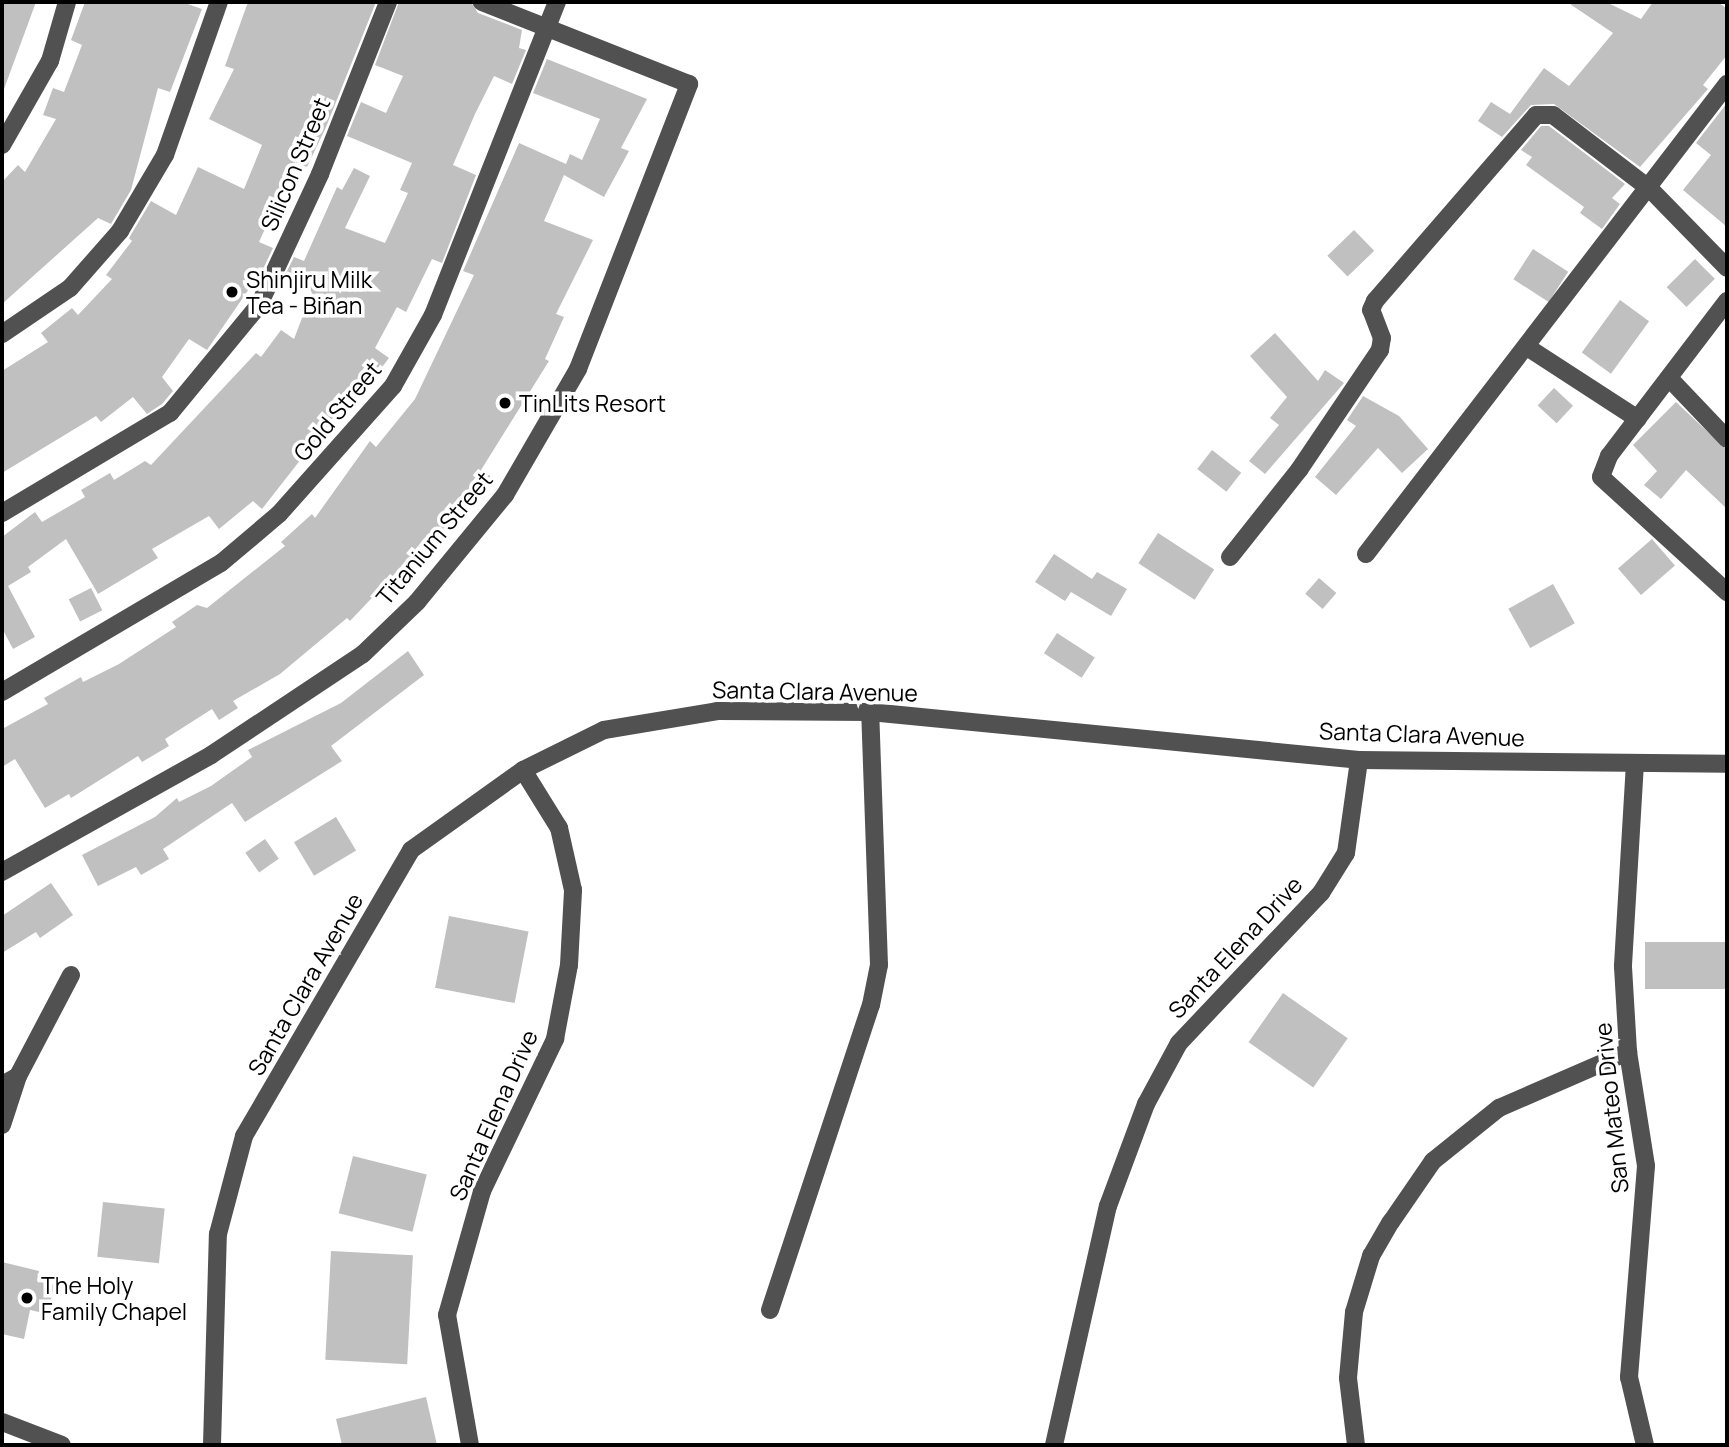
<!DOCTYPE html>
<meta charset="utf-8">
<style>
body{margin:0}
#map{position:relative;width:1729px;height:1447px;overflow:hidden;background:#fff;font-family:Manrope,sans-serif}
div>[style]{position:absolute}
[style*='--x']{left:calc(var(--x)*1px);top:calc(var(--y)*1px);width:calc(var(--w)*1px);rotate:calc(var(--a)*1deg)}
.building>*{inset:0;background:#c0c0c0;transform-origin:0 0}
.minor>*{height:18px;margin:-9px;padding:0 9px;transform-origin:9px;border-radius:9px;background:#515151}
.dots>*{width:19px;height:19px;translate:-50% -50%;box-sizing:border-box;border:4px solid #fff;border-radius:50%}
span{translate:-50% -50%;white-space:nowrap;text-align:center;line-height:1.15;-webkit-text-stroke:7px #fff;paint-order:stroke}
.street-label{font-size:23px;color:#000}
.poi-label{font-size:23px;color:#000}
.left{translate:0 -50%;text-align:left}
.frame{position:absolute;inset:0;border:4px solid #000;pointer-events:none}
</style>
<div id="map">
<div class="building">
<i style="clip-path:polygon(2px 2px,36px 2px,4px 89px,2px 88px)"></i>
<i style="clip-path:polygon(85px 2px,182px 2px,202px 9px,170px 92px,158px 88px,131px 190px,111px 224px,98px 218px,2px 304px,2px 182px,18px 165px,25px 172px,56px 119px,43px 115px,53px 88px,64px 92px,82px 45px,71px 40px)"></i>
<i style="clip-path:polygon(248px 2px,376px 2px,326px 127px,307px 167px,295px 162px,259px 242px,273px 248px,264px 267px,207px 350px,189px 339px,162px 377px,173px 391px,162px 404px,147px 414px,133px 397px,101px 422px,96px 416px,2px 473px,2px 371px,48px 342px,41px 333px,72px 308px,78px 315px,112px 279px,106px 275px,132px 241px,129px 238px,151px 201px,176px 215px,198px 167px,244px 189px,262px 145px,209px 119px,234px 69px,225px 66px)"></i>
<i style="clip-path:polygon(399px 2px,471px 2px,478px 13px,522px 30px,519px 48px,526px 50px,512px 84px,494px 76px,475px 114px,453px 165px,476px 175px,442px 263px,432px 259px,406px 312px,397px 307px,375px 348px,389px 358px,376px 375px,370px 371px,262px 509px,253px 501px,219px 529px,209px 516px,152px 549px,158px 558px,98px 594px,66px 539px,28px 567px,31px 572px,8px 586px,35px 637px,13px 649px,2px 628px,2px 537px,35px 512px,42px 522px,85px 497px,81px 490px,110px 473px,114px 480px,145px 461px,151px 465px,256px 353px,261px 357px,281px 330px,294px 339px,312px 292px,284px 277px,294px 257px,304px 261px,337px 187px,342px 190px,354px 168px,370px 176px,345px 228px,385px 243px,408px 193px,400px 190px,412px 163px,347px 136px,361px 102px,386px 113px,403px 76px,375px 65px)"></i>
<i style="clip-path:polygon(1567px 2px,1606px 2px,1641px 19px,1653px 2px,1718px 2px,1727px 9px,1727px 55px,1703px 85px,1708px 89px,1640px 167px,1554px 104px,1531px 105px,1502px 137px,1478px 121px,1491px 102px,1510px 114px,1544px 68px,1569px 86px,1613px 33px)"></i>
<i style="clip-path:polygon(547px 59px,647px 99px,621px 148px,629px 151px,604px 197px,564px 175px,544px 221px,593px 240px,556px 314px,564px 317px,545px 359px,549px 361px,481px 470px,492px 477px,446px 531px,440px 526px,350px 621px,347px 618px,280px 674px,233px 701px,238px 708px,219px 720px,212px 709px,165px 739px,169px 746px,142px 762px,138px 756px,71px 798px,69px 794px,45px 808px,15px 759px,2px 767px,2px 729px,48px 704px,44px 698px,81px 677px,83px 682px,119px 664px,176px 627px,172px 622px,197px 605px,207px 608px,285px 546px,281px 542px,312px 514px,315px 518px,370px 441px,376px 447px,415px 399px,474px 275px,463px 271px,519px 143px,566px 164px,570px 154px,582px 160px,600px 119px,533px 93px)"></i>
<i style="clip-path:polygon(1727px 103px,1727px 227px,1683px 190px,1711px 155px,1696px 143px)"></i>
<i style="clip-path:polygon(1541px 126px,1549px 126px,1625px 184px,1612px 198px,1620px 204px,1602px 229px,1580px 213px,1584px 207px,1526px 165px,1532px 157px,1521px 150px)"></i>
<i style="left:1354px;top:230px;width:29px;height:37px;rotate:46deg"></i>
<i style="left:1533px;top:249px;width:42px;height:36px;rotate:33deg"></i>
<i style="left:1695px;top:259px;width:28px;height:40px;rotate:45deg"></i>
<i style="left:1620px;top:300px;width:36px;height:65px;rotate:36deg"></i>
<i style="clip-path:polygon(1275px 333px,1318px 381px,1325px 370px,1344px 383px,1265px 474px,1249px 461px,1279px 425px,1270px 418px,1287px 397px,1250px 356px)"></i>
<i style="left:1554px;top:388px;width:26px;height:24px;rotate:43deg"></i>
<i style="clip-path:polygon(1363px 396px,1399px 416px,1428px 449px,1402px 473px,1378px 448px,1336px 495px,1315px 477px,1356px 426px,1347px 420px)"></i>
<i style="clip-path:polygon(1676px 402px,1727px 450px,1727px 509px,1686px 470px,1661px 499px,1644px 485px,1657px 471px,1633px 445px)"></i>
<i style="left:1212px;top:450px;width:37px;height:24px;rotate:38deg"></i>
<i style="left:1158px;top:533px;width:67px;height:36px;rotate:33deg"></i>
<i style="left:1652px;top:539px;width:35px;height:45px;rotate:49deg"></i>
<i style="clip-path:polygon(1054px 554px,1092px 579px,1097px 572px,1127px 589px,1111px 616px,1071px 592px,1065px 601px,1035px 582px)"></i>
<i style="left:1319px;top:578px;width:23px;height:21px;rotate:41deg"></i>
<i style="left:1553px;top:584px;width:45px;height:51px;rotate:61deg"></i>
<i style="left:91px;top:588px;width:25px;height:25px;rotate:63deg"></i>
<i style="left:1057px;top:633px;width:45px;height:24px;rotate:33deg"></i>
<i style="clip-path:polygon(408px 651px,424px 675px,331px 746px,342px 761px,245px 822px,232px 803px,163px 849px,169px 859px,141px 875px,136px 867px,98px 886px,82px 855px,155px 817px,177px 798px,179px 802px,211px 786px,252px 757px,248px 750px,341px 703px)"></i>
<i style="left:336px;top:817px;width:39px;height:49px;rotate:59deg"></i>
<i style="left:265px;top:839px;width:24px;height:24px;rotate:55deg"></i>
<i style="clip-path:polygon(51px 883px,73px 915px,40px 938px,36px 932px,2px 953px,2px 916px)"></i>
<i style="left:449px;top:916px;width:81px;height:73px;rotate:11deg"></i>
<i style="left:1727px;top:942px;width:47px;height:82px;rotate:90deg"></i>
<i style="left:1283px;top:993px;width:79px;height:60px;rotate:35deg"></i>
<i style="left:353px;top:1156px;width:76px;height:59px;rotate:14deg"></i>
<i style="left:103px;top:1202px;width:62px;height:55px;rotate:6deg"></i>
<i style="left:331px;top:1251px;width:82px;height:109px;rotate:3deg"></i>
<i style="clip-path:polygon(2px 1262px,39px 1271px,37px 1281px,54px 1285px,48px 1314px,30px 1310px,24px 1339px,2px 1334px)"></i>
<i style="clip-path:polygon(426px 1397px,437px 1445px,342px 1445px,336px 1419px)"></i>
</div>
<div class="minor">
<i style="--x:2;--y:145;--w:97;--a:-60.3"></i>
<i style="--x:50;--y:61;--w:61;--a:-73.9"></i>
<i style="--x:1727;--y:301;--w:195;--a:127.3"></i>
<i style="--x:1609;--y:456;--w:22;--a:111"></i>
<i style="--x:1601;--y:477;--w:171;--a:42.4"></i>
<i style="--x:2;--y:334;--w:82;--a:-34.1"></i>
<i style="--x:70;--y:288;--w:76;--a:-48.7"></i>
<i style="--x:120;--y:231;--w:88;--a:-59.4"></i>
<i style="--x:165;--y:155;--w:162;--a:-70.6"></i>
<i style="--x:1527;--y:347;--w:132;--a:33"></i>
<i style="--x:1669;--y:378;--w:84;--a:46.4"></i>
<i style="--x:2;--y:513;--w:196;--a:-30.8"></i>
<i style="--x:170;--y:413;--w:140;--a:-50.5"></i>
<i style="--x:259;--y:305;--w:145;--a:-65"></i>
<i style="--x:320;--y:174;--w:185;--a:-68.4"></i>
<i style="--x:1366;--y:554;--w:593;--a:-52.47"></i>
<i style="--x:1230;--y:557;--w:111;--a:-51.6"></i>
<i style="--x:1299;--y:470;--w:145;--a:-56"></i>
<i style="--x:1380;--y:350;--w:12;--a:-81"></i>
<i style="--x:1382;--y:338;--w:30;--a:-111"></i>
<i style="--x:1371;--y:310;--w:10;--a:-66"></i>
<i style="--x:1375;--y:301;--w:246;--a:-49.1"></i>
<i style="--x:1536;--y:115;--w:17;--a:0"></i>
<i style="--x:1553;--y:115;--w:123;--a:37.4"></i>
<i style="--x:1651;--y:190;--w:109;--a:45.7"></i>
<i style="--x:2;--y:692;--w:254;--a:-30.5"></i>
<i style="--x:221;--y:563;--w:76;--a:-40.2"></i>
<i style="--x:279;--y:514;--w:171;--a:-48.3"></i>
<i style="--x:393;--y:386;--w:81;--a:-60.6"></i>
<i style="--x:433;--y:315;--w:337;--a:-68.4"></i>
<i style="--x:1635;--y:763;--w:204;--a:93.4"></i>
<i style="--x:1623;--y:967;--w:85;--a:86.6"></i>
<i style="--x:1628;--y:1052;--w:115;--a:81"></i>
<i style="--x:1646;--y:1166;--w:212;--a:94.6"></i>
<i style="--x:1629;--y:1377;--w:70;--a:76.8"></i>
<i style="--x:2;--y:872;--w:240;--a:-29.2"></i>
<i style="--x:211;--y:755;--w:182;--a:-33.6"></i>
<i style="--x:363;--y:654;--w:75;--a:-43.9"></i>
<i style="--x:417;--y:602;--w:139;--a:-50.6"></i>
<i style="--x:505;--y:495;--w:146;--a:-59.9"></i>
<i style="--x:578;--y:369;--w:306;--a:-68.7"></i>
<i style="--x:689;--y:84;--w:223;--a:-158.4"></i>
<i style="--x:2;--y:1085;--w:18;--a:-29"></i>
<i style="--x:18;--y:1076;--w:114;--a:-62.3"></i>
<i style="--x:2;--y:1125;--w:52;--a:-71.9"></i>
<i style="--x:770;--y:1310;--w:321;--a:-71.7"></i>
<i style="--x:871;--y:1005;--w:41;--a:-78.7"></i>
<i style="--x:879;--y:965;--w:253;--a:-92"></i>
<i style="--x:2;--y:1422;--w:64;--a:21"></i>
<i style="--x:212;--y:1445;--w:211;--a:-88.4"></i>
<i style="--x:218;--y:1234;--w:101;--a:-75.1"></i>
<i style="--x:244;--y:1136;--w:331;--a:-59.7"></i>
<i style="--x:411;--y:850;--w:138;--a:-35.5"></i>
<i style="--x:523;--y:770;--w:90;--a:-26.3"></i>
<i style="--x:604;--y:730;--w:115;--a:-9.5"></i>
<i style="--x:717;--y:711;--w:153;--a:0.4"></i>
<i style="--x:870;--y:712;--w:491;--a:5.6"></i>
<i style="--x:1359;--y:760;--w:368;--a:0.6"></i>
<i style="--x:470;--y:1445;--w:132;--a:-100"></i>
<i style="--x:447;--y:1315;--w:129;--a:-74.2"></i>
<i style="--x:482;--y:1191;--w:169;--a:-64.3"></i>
<i style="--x:555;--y:1039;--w:75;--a:-79.3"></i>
<i style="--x:569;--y:965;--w:75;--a:-86.9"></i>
<i style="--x:573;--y:890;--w:64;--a:-102.7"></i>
<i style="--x:559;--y:828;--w:68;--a:-121.8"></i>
<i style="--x:1054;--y:1445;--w:245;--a:-77.3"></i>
<i style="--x:1108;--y:1206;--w:109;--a:-69.6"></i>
<i style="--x:1146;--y:1104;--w:69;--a:-61.6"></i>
<i style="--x:1179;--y:1043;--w:207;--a:-46.6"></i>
<i style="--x:1321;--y:893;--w:47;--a:-58"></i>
<i style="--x:1346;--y:853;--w:94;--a:-82"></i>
<i style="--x:1356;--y:1445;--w:67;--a:-96.8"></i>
<i style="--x:1348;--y:1378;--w:66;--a:-84.8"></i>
<i style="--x:1354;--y:1312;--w:59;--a:-73.1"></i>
<i style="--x:1371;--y:1256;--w:39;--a:-60"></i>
<i style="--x:1391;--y:1222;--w:74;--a:-55.5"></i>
<i style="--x:1433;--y:1161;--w:85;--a:-38.8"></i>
<i style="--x:1499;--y:1108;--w:141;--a:-23.5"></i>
</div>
<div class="dots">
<i style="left:232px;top:292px;background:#000"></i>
<i style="left:505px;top:403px;background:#000"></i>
<i style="left:27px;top:1298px;background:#000"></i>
</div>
<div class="street-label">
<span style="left:295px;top:164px;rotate:-67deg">Silicon Street</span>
<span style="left:337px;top:411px;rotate:-50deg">Gold Street</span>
<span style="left:434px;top:538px;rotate:-50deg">Titanium Street</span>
<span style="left:815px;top:691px;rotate:1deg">Santa Clara Avenue</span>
<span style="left:1422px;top:734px;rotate:2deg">Santa Clara Avenue</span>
<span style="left:1235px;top:947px;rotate:-47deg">Santa Elena Drive</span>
<span style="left:305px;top:984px;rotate:-60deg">Santa Clara Avenue</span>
<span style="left:1611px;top:1108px;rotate:-96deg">San Mateo Drive</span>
<span style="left:493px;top:1115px;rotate:-66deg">Santa Elena Drive</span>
</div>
<div class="poi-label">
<span class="left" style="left:246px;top:292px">Shinjiru Milk<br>Tea - Biñan</span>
<span class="left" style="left:519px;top:403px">TinLits Resort</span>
<span class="left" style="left:41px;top:1298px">The Holy<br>Family Chapel</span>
</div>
<div class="frame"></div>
</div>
